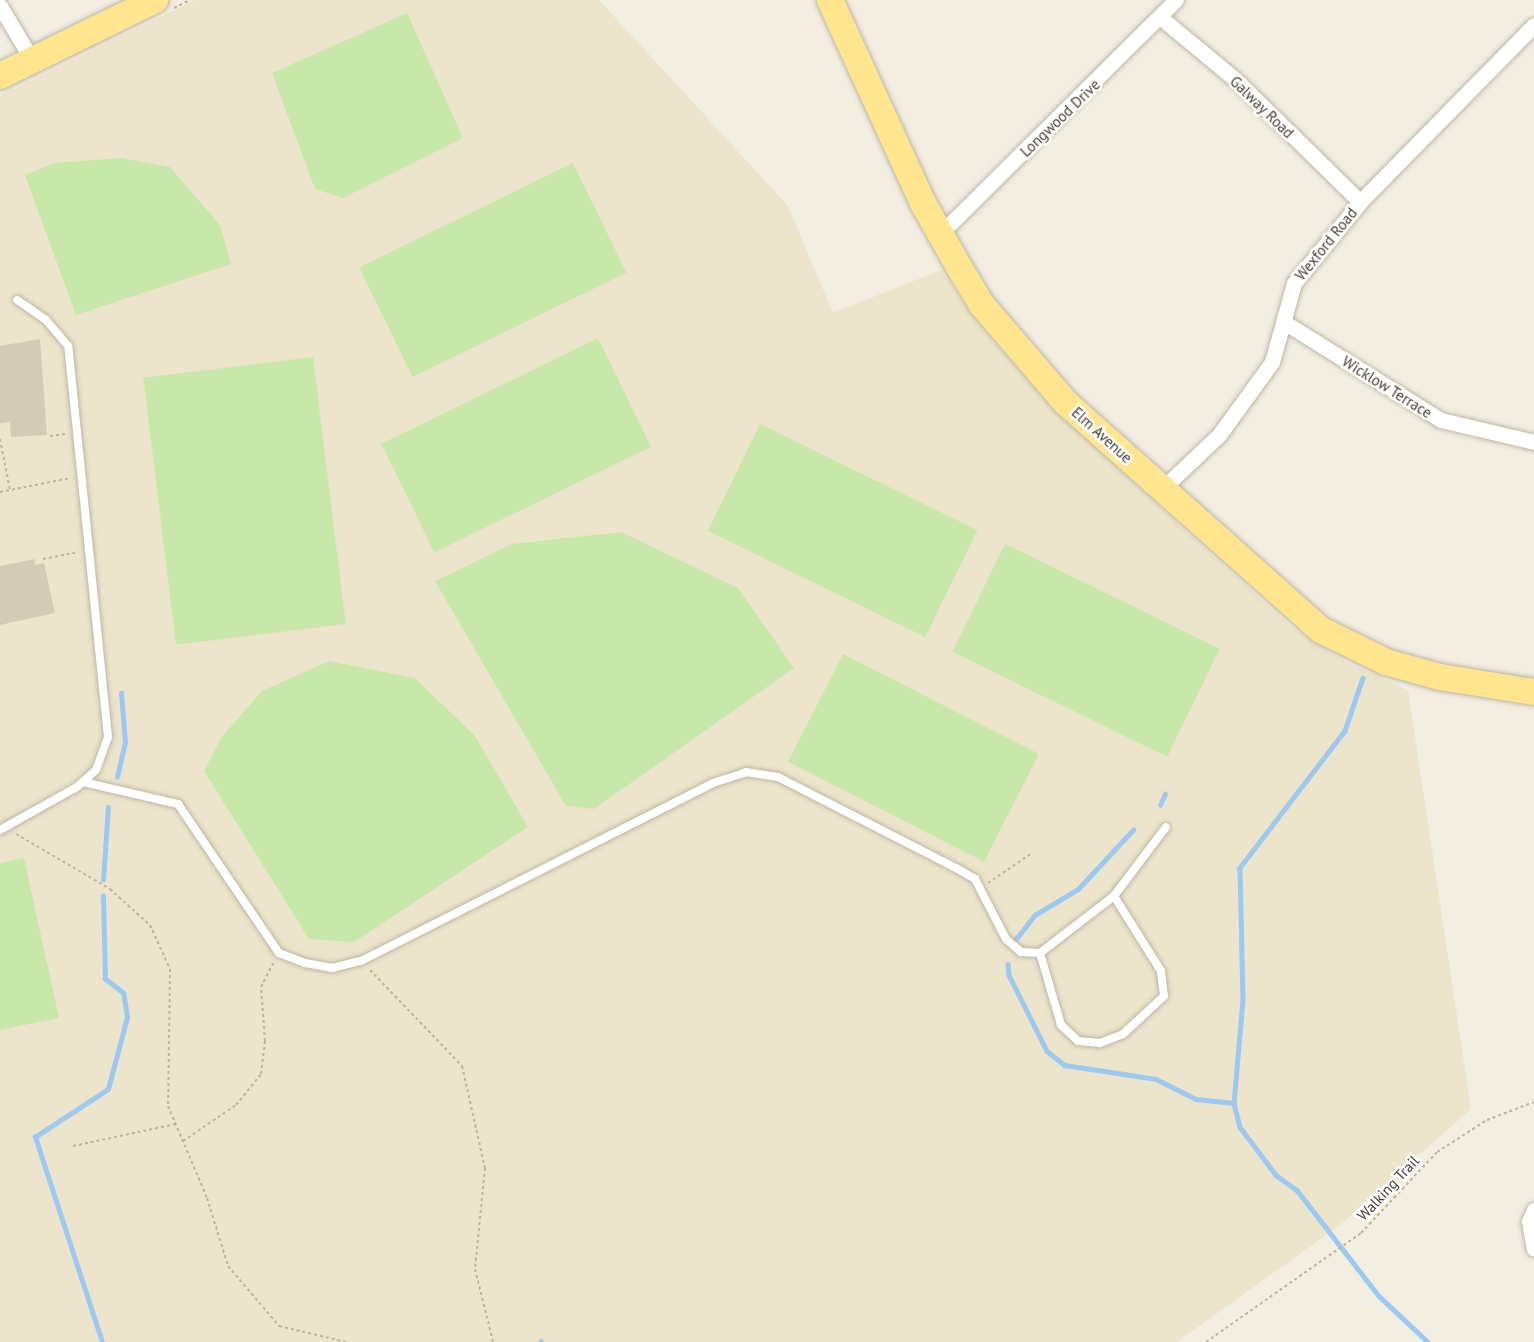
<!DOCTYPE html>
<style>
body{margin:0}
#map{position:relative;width:1534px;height:1342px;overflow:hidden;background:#f2eee2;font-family:"PT Sans",sans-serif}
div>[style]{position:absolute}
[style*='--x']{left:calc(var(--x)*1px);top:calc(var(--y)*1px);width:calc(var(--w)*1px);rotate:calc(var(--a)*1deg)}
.education>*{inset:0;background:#ece5cb}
.green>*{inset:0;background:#c8e8a9;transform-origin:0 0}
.stream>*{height:4.5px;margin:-2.25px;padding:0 2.25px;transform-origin:2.25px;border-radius:2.25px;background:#9bc9f2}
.building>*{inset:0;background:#d4cbb7}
.path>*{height:2px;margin-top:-1px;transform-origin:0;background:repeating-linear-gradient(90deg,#c0b496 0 3px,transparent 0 6px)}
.roads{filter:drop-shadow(0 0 2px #beb7a5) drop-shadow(0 0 2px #beb7a5)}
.service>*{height:8px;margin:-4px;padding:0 4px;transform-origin:4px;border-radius:4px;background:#fff}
.minor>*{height:15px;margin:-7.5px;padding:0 7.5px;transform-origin:7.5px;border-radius:7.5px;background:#fff}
.primary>*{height:26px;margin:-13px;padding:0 13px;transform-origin:13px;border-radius:13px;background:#ffe68e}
span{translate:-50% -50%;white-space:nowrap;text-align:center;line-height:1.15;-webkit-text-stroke:5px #fff;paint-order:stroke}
.street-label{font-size:15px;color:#443e33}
</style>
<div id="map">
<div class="education">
<i style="clip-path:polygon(195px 0,599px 0,788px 206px,833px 313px,941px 270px,977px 323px,1048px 403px,1200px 544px,1293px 628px,1346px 662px,1408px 690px,1471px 1109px,1340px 1225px,1177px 1342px,0 1342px,0 96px)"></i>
</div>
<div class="green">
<i style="clip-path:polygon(407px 13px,463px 138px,343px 198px,315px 189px,272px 73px)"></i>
<i style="clip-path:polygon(122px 158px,170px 167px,220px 225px,231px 264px,76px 315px,25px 175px,54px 163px)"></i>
<i style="left:573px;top:163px;width:122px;height:238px;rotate:64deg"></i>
<i style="left:598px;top:338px;width:121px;height:241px;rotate:64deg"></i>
<i style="left:313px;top:357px;width:269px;height:171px;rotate:83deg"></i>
<i style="left:760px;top:424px;width:242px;height:119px;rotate:26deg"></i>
<i style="clip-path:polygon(621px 532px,738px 588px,794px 668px,594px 809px,566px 806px,435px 581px,512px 544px)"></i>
<i style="left:1005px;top:544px;width:239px;height:120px;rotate:26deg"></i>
<i style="left:843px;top:654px;width:220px;height:121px;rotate:27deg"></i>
<i style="clip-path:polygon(329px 661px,415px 678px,475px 736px,528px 827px,354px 942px,309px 939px,204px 771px,221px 738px,262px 691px)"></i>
<i style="clip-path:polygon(24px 858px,59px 1018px,0 1030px,0 863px)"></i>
</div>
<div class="stream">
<i style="--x:1363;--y:678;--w:56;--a:108.8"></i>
<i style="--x:1345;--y:731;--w:173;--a:127.5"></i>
<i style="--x:1240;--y:868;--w:131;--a:88.7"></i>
<i style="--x:1243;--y:999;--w:104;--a:94.9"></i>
<i style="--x:1234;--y:1103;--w:25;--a:76"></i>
<i style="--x:1240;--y:1127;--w:60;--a:53.1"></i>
<i style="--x:1276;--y:1175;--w:26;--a:36"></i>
<i style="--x:1297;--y:1190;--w:134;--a:52.3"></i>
<i style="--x:1379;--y:1296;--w:67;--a:43.2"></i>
<i style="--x:117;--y:777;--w:36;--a:-77"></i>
<i style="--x:125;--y:742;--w:49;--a:-94.7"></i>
<i style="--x:1160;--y:805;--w:12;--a:-66"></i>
<i style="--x:103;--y:880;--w:73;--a:-86.1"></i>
<i style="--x:1016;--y:939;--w:31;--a:-52"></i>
<i style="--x:1035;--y:915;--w:50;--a:-31.2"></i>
<i style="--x:1078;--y:889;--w:81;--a:-47"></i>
<i style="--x:1008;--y:964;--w:11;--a:85"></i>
<i style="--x:1009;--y:975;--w:85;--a:63.4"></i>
<i style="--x:1047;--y:1051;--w:23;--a:38"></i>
<i style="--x:1065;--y:1065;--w:92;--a:8.7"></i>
<i style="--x:1156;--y:1079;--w:45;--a:26.6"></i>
<i style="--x:1196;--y:1099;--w:38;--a:6"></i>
<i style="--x:102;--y:1342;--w:216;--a:-108.1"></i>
<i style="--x:35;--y:1137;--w:87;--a:-33.3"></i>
<i style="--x:108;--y:1089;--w:74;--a:-75.2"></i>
<i style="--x:127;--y:1017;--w:24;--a:-99"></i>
<i style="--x:123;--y:993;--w:23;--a:-142"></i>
<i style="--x:105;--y:979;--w:83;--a:-91.4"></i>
<i style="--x:540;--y:1342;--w:1;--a:-45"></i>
</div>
<div class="building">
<i style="clip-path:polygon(40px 339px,47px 435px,11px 437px,10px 422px,0 423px,0 346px)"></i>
<i style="clip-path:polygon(34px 559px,35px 565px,44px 563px,55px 613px,0 625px,0 566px)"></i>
</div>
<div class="path">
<i style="--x:174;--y:8;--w:18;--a:-27"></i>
<i style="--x:50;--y:436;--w:15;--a:-8"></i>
<i style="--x:0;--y:439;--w:52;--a:78.9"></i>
<i style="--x:0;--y:492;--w:72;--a:-11.2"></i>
<i style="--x:43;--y:559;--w:36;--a:-11"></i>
<i style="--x:16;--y:834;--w:109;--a:30.3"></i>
<i style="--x:110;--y:889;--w:54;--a:42"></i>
<i style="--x:150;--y:925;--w:48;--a:65.6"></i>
<i style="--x:170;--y:969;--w:137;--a:90.8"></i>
<i style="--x:168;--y:1106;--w:100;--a:67"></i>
<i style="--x:207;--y:1198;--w:71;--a:72.8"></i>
<i style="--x:228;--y:1266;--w:79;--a:49.6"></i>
<i style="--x:279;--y:1326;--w:69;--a:13.4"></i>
<i style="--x:988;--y:883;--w:53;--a:-34.3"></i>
<i style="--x:370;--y:970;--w:133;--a:46.2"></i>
<i style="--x:462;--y:1066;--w:105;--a:77.3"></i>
<i style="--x:485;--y:1168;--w:101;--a:95.7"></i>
<i style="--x:475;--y:1269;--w:75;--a:76.1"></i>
<i style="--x:183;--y:1141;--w:64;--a:-34.2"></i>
<i style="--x:236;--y:1105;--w:40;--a:-51"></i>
<i style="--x:261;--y:1074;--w:33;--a:-83"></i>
<i style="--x:265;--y:1041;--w:54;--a:-94.2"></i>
<i style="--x:261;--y:987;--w:27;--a:-63"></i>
<i style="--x:73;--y:1146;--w:105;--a:-12.1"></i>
<i style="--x:1206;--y:1342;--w:189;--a:-35.1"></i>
<i style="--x:1361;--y:1233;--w:111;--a:-46.8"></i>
<i style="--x:1437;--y:1152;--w:59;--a:-32.6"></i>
<i style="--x:1487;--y:1120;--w:50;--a:-21"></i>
</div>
<div class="roads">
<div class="service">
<i style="--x:83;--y:782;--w:98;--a:13"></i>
<i style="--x:178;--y:804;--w:180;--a:55.9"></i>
<i style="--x:279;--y:953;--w:28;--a:21"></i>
<i style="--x:305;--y:963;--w:27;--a:10"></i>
<i style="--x:332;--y:968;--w:30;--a:-14"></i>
<i style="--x:361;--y:961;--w:394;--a:-26.8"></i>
<i style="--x:713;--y:783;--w:35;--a:-18"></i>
<i style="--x:746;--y:772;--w:32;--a:9"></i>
<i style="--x:778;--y:777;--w:202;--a:27.1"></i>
<i style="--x:958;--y:869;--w:20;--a:30"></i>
<i style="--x:975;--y:879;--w:68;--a:62.7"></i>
<i style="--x:1006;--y:939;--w:20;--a:41"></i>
<i style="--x:1021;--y:952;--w:19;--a:3"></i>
<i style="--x:0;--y:830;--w:88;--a:-29.2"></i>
<i style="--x:77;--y:787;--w:25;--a:-42"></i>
<i style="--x:96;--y:770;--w:35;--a:-70"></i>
<i style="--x:108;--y:737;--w:393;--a:-95.8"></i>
<i style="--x:68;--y:346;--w:34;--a:-130"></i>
<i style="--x:46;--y:320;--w:35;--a:-145"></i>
<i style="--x:1114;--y:896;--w:93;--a:142.4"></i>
<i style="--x:1040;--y:953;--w:75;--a:73.7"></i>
<i style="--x:1061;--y:1025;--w:23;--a:43"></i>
<i style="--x:1078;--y:1041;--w:22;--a:5"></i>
<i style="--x:1100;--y:1043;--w:25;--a:-21"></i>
<i style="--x:1123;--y:1034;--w:56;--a:-42.8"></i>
<i style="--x:1164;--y:996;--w:25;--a:-97"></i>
<i style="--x:1161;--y:971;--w:89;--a:-122.1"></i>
<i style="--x:1114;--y:896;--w:86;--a:-53"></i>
</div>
<div class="minor">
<i style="--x:0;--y:6;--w:63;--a:59.3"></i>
<i style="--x:1160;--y:17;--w:99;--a:39.7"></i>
<i style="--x:1236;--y:80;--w:174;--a:44.5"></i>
<i style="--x:941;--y:233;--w:331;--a:-44.8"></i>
<i style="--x:1284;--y:322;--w:185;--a:32"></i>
<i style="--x:1441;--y:420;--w:96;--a:13.3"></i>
<i style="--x:1162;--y:489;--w:79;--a:-43.5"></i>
<i style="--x:1219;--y:435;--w:90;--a:-54"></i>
<i style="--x:1272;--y:362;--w:82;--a:-74.4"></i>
<i style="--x:1294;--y:283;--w:104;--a:-50.8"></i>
<i style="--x:1360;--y:202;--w:248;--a:-45.5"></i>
<i style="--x:1534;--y:1210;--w:12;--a:114"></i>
<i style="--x:1529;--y:1221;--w:28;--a:80"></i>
</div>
<div class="primary">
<i style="--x:830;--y:0;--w:223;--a:65.4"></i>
<i style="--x:923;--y:203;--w:73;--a:60.6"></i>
<i style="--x:959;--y:267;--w:44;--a:58.8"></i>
<i style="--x:982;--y:305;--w:128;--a:49.4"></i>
<i style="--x:1065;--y:402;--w:343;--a:41.7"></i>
<i style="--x:1321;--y:630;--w:72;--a:26.2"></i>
<i style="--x:1386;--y:662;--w:56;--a:15.5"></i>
<i style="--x:1440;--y:677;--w:95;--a:9.1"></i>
<i style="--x:0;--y:76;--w:173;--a:-26.1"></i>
</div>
</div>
<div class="street-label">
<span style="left:1262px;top:107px;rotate:44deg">Galway Road</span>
<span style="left:1060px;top:118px;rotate:-44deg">Longwood Drive</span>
<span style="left:1326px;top:244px;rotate:-51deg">Wexford Road</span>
<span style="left:1387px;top:387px;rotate:32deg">Wicklow Terrace</span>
<span style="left:1102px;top:435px;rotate:42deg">Elm Avenue</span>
<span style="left:1388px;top:1188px;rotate:-47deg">Walking Trail</span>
</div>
</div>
